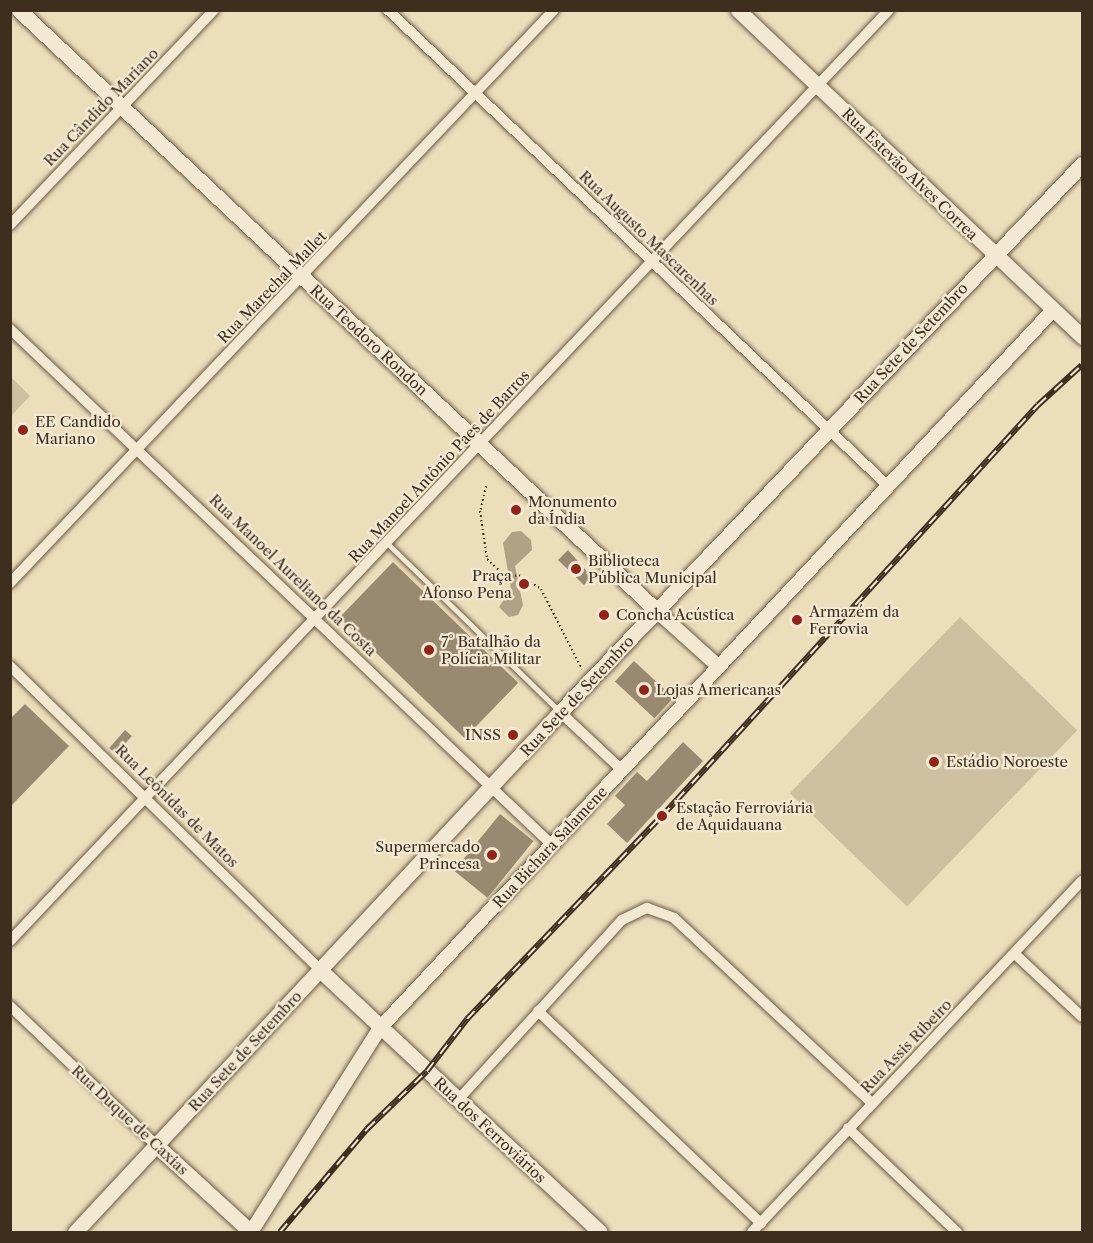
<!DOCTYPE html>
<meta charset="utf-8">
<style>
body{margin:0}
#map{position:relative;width:1093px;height:1243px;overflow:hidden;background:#ecddbb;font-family:"Libre Caslon Text",serif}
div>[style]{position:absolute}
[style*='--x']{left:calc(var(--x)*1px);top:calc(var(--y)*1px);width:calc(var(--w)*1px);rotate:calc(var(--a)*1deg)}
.green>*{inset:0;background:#cebfa0;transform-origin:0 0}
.water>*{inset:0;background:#b1a286}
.building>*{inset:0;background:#988970;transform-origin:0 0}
.path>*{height:2px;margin-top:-1px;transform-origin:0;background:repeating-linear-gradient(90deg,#3e2e1e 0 1.5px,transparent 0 4.5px)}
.roads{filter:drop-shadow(0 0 2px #6a5a45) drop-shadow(0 0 2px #6a5a45)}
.service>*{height:5px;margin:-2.5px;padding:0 2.5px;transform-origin:2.5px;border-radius:2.5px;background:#f3e9d3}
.minor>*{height:10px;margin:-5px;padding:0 5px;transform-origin:5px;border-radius:5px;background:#f3e9d3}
.tertiary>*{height:14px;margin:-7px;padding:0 7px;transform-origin:7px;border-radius:7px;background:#f3e9d3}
.secondary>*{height:15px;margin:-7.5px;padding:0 7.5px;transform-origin:7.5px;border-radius:7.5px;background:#f3e9d3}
.rail>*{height:6px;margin-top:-3px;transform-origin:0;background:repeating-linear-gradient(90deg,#f3e9d3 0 11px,#3e2e1e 0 22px);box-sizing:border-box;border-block:2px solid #3e2e1e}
.dots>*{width:16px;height:16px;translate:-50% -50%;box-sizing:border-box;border:3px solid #f3e9d3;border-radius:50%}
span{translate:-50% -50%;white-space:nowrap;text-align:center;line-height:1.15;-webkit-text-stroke:4.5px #f3e9d3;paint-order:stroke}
.street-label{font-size:15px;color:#3e2e1e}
.poi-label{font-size:15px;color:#3e2e1e}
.left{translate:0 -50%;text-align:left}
.right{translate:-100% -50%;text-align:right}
.frame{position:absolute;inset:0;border:12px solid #3e2e1e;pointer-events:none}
</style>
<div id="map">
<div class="green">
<i style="clip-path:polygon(10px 376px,30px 396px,11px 416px,10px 416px)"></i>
<i style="left:960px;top:617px;width:163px;height:245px;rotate:44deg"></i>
</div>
<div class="water">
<i style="clip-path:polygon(521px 531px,531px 540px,532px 550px,515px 566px,523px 605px,518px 615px,509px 617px,499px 607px,511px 589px,503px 543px,512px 532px)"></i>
</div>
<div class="building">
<i style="clip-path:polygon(568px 550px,592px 577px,584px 585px,558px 560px)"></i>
<i style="left:393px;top:562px;width:174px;height:77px;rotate:44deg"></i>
<i style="left:634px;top:661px;width:54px;height:28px;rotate:43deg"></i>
<i style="clip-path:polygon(25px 704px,69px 746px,10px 807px,10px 719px)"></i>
<i style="left:125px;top:730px;width:9px;height:24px;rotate:41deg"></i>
<i style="clip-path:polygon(683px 742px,703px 761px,627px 843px,607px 824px,625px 805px,615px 796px,637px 772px,647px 781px)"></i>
<i style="left:500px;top:814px;width:43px;height:73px;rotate:39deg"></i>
</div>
<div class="path">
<i style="--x:486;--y:486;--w:26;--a:103"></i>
<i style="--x:480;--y:511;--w:49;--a:81.7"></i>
<i style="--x:487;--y:559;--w:26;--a:43"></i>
<i style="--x:506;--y:577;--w:13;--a:-9"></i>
<i style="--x:519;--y:575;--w:26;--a:32"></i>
<i style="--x:541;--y:589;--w:90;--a:62.9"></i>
</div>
<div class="roads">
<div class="service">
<i style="--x:387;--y:543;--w:240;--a:44.3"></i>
</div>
<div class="minor">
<i style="--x:388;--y:10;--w:692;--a:43.59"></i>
<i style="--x:10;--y:225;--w:296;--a:-46.5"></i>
<i style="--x:10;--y:329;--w:748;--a:43.59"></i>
<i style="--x:10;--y:583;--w:790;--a:-46.49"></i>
<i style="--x:10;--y:666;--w:434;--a:44.4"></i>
<i style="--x:560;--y:712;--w:85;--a:43.1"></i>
<i style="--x:10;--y:941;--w:1280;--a:-46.65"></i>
<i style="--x:1015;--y:954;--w:92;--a:43.2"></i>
<i style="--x:10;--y:1006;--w:203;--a:43.6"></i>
<i style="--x:538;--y:1011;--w:308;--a:43.6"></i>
<i style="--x:458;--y:1100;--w:244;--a:-47.7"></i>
<i style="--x:622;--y:920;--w:28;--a:-26"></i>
<i style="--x:647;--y:908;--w:29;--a:20"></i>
<i style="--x:674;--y:918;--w:271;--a:43.1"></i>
<i style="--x:848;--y:1128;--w:151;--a:43.7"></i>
<i style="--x:752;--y:1232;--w:482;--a:-46.8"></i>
</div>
<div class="tertiary">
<i style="--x:658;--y:612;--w:82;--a:42"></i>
<i style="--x:251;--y:1232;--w:241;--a:-57.7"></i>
<i style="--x:380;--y:1028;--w:984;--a:-46.85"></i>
</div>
<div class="secondary">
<i style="--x:19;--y:10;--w:878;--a:43.29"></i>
<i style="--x:738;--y:10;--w:475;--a:43.5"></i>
<i style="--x:320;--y:970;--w:383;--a:43.1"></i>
<i style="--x:157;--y:1146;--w:127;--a:42.5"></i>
<i style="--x:75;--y:1232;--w:711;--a:-46.99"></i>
<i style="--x:560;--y:712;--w:757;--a:-46.39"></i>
</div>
</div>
<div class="rail">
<i style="--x:280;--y:1232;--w:135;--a:-49.8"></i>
<i style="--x:367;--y:1129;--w:83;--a:-44"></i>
<i style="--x:427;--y:1071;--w:66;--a:-52.4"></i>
<i style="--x:467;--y:1019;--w:281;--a:-46.2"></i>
<i style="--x:662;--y:816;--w:557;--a:-47.55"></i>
<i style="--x:1038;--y:405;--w:59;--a:-42.3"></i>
</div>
<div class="dots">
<i style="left:23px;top:430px;background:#8f2418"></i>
<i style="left:516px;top:510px;background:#8f2418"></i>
<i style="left:576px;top:569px;background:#8f2418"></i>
<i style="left:524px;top:584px;background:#8f2418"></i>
<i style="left:604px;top:615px;background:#8f2418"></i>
<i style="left:797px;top:620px;background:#8f2418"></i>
<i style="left:429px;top:650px;background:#8f2418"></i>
<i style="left:644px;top:690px;background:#8f2418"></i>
<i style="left:513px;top:735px;background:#8f2418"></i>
<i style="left:934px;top:762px;background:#8f2418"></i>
<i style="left:662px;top:816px;background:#8f2418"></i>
<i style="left:492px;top:855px;background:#8f2418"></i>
</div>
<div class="street-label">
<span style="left:101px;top:107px;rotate:-46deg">Rua Cândido Mariano</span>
<span style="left:910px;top:174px;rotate:44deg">Rua Estevão Alves Correa</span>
<span style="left:649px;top:238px;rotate:44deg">Rua Augusto Mascarenhas</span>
<span style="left:272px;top:287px;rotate:-46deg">Rua Marechal Mallet</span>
<span style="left:369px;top:340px;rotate:43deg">Rua Teodoro Rondon</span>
<span style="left:911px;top:343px;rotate:-47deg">Rua Sete de Setembro</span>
<span style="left:439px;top:466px;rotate:-47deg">Rua Manoel Antônio Paes de Barros</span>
<span style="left:293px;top:575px;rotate:44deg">Rua Manoel Aureliano da Costa</span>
<span style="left:577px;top:696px;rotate:-47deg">Rua Sete de Setembro</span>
<span style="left:177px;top:806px;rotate:45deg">Rua Leônidas de Matos</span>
<span style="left:550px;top:847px;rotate:-47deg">Rua Bichara Salamene</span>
<span style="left:906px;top:1046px;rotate:-46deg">Rua Assis Ribeiro</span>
<span style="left:245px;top:1051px;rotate:-47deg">Rua Sete de Setembro</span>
<span style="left:130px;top:1120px;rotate:43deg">Rua Duque de Caxias</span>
<span style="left:490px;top:1130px;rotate:43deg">Rua dos Ferroviários</span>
</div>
<div class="poi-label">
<span class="left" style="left:35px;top:430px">EE Candido<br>Mariano</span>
<span class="left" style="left:528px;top:510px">Monumento<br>da Índia</span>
<span class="left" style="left:588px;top:569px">Biblioteca<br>Pública Municipal</span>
<span class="right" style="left:512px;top:584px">Praça<br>Afonso Pena</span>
<span class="left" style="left:809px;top:620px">Armazém da<br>Ferrovia</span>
<span class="left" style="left:616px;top:615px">Concha Acústica</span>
<span class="left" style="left:441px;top:650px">7° Batalhão da<br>Polícia Militar</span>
<span class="left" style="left:656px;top:690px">Lojas Americanas</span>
<span class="right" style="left:501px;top:735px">INSS</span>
<span class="left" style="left:946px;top:762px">Estádio Noroeste</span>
<span class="left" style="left:676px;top:816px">Estação Ferroviária<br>de Aquidauana</span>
<span class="right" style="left:480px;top:855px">Supermercado<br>Princesa</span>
</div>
<div class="frame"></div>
</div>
